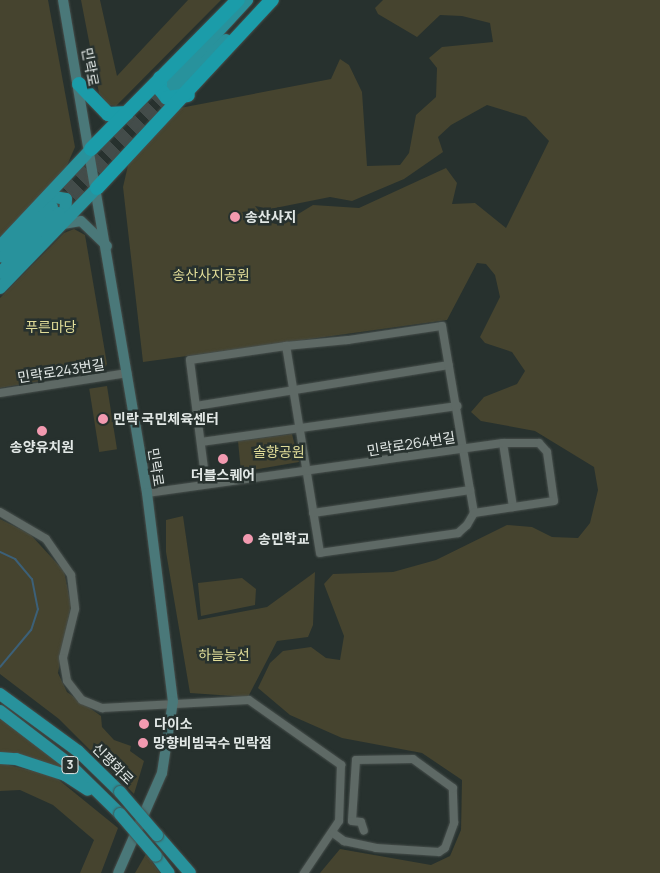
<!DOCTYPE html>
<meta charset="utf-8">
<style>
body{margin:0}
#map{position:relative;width:660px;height:873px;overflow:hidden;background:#27312e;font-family:Manrope,"Noto Sans KR",sans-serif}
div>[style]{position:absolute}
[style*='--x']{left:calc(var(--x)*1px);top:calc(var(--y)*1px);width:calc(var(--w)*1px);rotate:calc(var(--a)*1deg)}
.green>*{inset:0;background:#46442f;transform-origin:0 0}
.stream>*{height:2px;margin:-1px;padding:0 1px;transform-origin:1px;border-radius:1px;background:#3c6078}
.trunk-tunnel>*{height:12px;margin-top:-6px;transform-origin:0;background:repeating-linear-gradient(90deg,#434c4a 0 12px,transparent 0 18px)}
.roads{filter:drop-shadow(0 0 1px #474f4c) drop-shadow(0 0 1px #474f4c)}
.minor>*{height:8px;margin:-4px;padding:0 4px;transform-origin:4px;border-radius:4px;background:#5e6965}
.secondary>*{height:10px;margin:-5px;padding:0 5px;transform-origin:5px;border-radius:5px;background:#4a7879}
.trunk>*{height:12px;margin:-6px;padding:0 6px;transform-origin:6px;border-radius:6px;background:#28929c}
.motorway>*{height:14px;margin:-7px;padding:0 7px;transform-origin:7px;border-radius:7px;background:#1b9ca9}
.bridges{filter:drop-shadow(0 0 1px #474f4c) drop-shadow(0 0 1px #474f4c)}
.trunk-bridge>*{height:12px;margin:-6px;padding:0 6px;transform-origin:6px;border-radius:6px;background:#28929c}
.dots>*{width:14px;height:14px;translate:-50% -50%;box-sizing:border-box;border:2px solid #27312e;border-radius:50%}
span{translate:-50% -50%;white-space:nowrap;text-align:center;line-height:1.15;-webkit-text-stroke:5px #27312e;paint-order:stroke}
.shield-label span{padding:1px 4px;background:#27312e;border:1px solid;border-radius:4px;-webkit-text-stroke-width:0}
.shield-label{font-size:12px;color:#e2e8e6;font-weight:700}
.street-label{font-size:14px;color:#e2e8e6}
.poi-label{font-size:14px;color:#e2e8e6;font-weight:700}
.left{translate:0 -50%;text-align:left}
.park-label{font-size:14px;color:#e0dc98}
</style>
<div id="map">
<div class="green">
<i style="clip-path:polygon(0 0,48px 0,75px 147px,65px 170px,0 239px)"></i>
<i style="clip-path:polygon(81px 0,100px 0,117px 76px,188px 0,221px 0,116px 106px,108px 105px,99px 93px)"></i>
<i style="clip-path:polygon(evenodd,383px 0,660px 0,660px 873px,320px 873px,340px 849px,431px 865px,450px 856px,461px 830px,462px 780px,422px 753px,342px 738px,290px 715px,258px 688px,270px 663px,283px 651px,311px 647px,326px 658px,340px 660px,344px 636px,324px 584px,333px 574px,393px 572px,436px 560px,507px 525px,532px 527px,552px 537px,578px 538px,590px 523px,598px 490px,594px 467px,535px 431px,481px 421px,471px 412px,484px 397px,517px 384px,525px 371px,512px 352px,485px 343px,480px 337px,500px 297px,495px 275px,486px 264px,477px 263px,447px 320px,143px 362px,123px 187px,129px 161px,180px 108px,331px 79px,340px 59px,349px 65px,362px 92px,367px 166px,400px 165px,409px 153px,416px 115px,436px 97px,437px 68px,429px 58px,442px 47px,493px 42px,490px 23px,462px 16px,440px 15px,417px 37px,378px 14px,375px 8px,383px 0,487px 105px,526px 117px,549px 141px,506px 228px,475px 203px,452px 204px,457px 183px,446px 168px,359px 208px,313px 205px,280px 225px,268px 222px,255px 206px,270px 209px,330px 197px,352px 201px,404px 179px,443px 152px,438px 137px,451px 125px,487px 105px)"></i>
<i style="clip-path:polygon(74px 229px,85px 235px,107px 364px,104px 370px,0 388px,0 298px,64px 233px)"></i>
<i style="left:107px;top:386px;width:64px;height:18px;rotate:81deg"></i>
<i style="clip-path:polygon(292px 434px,299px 462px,241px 472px,238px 441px)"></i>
<i style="clip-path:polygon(183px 516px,198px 620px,267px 607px,315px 572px,313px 625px,308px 637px,277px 641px,248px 697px,190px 693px,166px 552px,166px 520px)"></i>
<i style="clip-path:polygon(0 519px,30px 534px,64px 571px,71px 605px,58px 673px,67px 692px,101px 716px,102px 727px,114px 740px,131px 746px,130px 751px,144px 761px,134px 794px,59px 719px,0 674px)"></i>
<i style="clip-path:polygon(242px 578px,256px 589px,255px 605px,201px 616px,198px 583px)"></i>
<i style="clip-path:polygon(0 716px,72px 773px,0 755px)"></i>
<i style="clip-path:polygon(0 763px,54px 776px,118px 828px,101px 873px,80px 873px,94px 840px,53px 805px,20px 790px,0 791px)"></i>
<i style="clip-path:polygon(146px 854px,160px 873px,135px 873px)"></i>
</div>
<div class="stream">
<i style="--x:0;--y:552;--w:17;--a:25"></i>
<i style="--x:15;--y:559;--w:26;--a:50"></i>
<i style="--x:32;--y:579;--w:31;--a:79"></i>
<i style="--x:38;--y:609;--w:22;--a:108"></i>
<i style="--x:31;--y:630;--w:48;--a:130"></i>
</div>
<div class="trunk-tunnel">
<i style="--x:54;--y:204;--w:164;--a:-46"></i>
<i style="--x:61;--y:211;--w:163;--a:-46"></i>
</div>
<div class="roads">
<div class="minor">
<i style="--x:0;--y:393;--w:129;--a:-8.9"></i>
<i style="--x:196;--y:406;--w:256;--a:-9.2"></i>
<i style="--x:201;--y:442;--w:259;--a:-8"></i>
<i style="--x:503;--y:443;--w:65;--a:81.1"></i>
<i style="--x:206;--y:484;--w:125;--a:-97.4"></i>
<i style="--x:190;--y:360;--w:97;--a:-8.3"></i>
<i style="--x:286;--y:346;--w:62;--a:-5.5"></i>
<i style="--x:348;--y:340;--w:95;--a:-8.5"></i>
<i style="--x:442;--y:326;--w:190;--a:80.3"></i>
<i style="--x:474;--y:513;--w:14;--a:120"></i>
<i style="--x:467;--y:525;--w:12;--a:138"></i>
<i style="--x:458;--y:533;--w:139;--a:171.8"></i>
<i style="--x:320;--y:553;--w:210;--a:-99.3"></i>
<i style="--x:147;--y:493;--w:359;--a:-8"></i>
<i style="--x:503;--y:443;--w:36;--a:0"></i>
<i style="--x:539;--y:443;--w:12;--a:48"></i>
<i style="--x:547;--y:452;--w:49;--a:81.9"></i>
<i style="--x:554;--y:501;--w:81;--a:171.5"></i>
<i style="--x:0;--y:512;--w:53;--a:30.4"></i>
<i style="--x:46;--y:539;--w:44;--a:55.2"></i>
<i style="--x:71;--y:575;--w:34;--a:83"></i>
<i style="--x:75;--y:609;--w:50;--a:103.8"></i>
<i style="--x:63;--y:658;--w:23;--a:80"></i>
<i style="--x:67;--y:681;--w:24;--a:52"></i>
<i style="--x:82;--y:700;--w:22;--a:22"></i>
<i style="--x:102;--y:708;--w:147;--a:-3.1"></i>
<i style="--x:249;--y:700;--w:113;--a:35.2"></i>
<i style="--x:341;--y:765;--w:56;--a:92"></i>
<i style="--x:339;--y:821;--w:63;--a:123.9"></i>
<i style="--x:313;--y:513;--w:159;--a:-8.3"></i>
<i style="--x:333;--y:833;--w:14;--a:36"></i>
<i style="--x:344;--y:841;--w:33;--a:12"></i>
<i style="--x:376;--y:848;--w:63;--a:3.6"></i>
<i style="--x:439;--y:852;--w:7;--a:-34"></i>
<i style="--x:445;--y:848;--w:27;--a:-70"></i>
<i style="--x:454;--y:823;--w:35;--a:-92"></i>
<i style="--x:453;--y:788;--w:49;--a:-144.1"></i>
<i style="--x:413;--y:759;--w:57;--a:179"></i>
<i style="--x:356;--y:760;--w:61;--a:93.8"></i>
<i style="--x:352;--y:821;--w:9;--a:6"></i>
<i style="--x:361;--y:822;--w:9;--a:72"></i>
</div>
<div class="secondary">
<i style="--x:63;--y:0;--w:500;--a:80.33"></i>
<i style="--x:147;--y:493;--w:210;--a:82.9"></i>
<i style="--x:173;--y:701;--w:73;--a:98.7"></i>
<i style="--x:162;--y:773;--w:109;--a:113.7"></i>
<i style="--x:63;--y:224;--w:18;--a:-9"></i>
<i style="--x:81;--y:221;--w:36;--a:44"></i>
</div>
<div class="trunk">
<i style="--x:168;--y:86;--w:117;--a:-47.4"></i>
<i style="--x:174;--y:94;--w:75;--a:-46.1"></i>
<i style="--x:48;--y:196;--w:18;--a:9"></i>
<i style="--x:66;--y:199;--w:20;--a:93"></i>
<i style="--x:0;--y:246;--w:133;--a:-46.8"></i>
<i style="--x:3;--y:257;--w:70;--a:-45.6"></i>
<i style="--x:0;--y:273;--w:84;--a:-45.5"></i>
<i style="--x:0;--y:288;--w:139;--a:-45.9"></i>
<i style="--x:0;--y:694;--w:97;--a:36.2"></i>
<i style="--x:78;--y:751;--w:59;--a:44.3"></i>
<i style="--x:0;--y:711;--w:86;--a:37.4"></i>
<i style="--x:68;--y:763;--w:73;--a:44.4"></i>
<i style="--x:0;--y:758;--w:16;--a:4"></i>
<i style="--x:16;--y:759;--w:52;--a:18.1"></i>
<i style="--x:65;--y:775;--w:27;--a:33"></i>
<i style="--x:157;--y:835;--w:50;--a:49"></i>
<i style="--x:156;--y:856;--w:21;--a:53"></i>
</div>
<div class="motorway">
<i style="--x:160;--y:78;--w:11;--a:90"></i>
<i style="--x:160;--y:89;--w:11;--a:52"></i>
<i style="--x:167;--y:98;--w:21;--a:-8"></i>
<i style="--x:79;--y:84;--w:42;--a:46"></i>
<i style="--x:108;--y:114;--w:19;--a:-3"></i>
<i style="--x:91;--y:149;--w:209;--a:-45.4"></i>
<i style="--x:97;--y:188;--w:257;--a:-47.1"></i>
</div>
</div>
<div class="bridges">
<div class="trunk-bridge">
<i style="--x:120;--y:792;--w:57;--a:49.3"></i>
<i style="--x:120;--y:814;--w:55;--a:49.4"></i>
</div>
</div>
<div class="dots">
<i style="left:235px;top:217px;background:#f29ab0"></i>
<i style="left:103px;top:419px;background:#f29ab0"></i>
<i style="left:42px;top:431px;background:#f29ab0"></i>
<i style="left:223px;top:459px;background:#f29ab0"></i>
<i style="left:248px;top:539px;background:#f29ab0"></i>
<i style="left:144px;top:724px;background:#f29ab0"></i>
<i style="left:143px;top:743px;background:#f29ab0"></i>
</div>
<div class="shield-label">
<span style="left:70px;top:765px">3</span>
</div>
<div class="street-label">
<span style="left:90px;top:67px;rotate:79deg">민락로</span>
<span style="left:61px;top:371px;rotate:-9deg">민락로243번길</span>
<span style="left:411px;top:444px;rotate:-9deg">민락로264번길</span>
<span style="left:156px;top:467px;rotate:81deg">민락로</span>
<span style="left:113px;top:764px;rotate:45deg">신평화로</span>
</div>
<div class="poi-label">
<span class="left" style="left:245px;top:217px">송산사지</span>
<span class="left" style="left:113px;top:419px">민락 국민체육센터</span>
<span style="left:42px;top:447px">송양유치원</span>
<span style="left:223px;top:475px">더블스퀘어</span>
<span class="left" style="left:258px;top:539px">송민학교</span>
<span class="left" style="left:154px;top:724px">다이소</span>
<span class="left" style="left:153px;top:743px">망향비빔국수 민락점</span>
</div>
<div class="park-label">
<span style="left:211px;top:275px">송산사지공원</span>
<span style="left:51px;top:327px">푸른마당</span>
<span style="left:279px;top:452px">솔향공원</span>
<span style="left:224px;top:655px">하늘능선</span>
</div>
</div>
